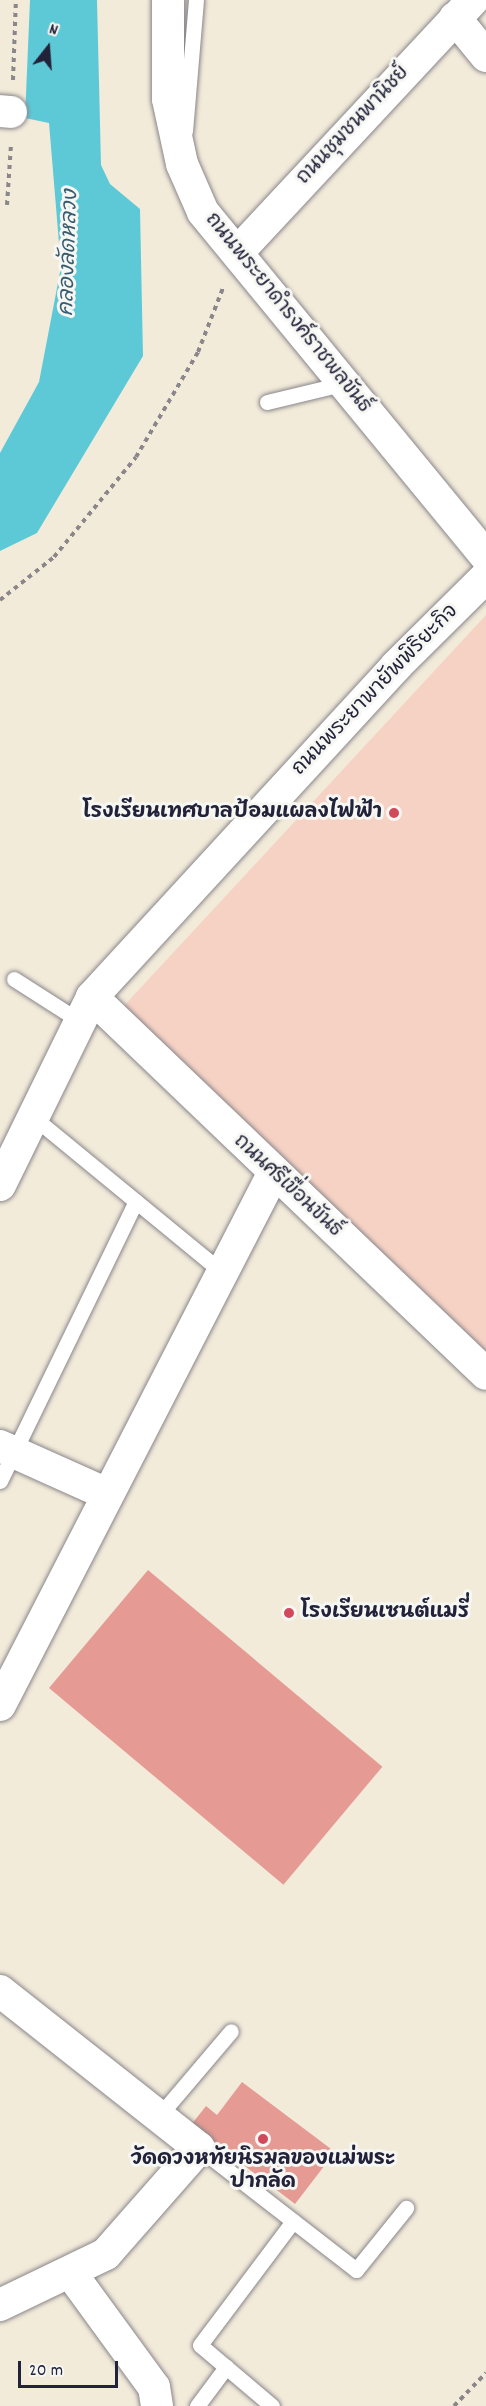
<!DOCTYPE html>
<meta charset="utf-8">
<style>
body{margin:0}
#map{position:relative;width:486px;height:2406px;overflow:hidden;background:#f2ebda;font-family:Dekko,"Playpen Sans Thai",sans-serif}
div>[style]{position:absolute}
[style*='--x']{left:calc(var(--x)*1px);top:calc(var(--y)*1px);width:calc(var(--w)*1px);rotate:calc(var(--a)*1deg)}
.built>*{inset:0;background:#f6d2c4}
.water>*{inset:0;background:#5ec9d6}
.building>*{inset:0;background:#e59b93;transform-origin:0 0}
.path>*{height:4px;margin-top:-2px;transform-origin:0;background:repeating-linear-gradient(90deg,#8a868a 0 4.5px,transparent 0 9px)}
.roads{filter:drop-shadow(0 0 2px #8a868a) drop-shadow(0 0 2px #8a868a)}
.service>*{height:15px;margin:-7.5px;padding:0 7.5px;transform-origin:7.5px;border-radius:7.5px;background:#fff}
.minor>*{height:32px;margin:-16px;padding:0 16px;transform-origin:16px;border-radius:16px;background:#fff}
.dots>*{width:16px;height:16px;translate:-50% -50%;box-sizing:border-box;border:3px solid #f6f6f2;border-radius:50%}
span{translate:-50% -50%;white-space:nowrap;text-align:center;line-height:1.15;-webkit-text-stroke:6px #f6f6f2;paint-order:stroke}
.street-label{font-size:20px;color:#22223b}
.poi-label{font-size:20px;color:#22223b;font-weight:700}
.right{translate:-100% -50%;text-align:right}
.left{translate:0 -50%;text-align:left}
.water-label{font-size:21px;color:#375c71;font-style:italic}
.north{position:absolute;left:18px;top:18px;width:60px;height:60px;-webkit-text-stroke:4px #f6f6f2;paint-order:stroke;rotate:17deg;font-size:16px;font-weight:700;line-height:24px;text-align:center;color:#22223b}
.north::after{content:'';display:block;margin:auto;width:21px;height:27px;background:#22223b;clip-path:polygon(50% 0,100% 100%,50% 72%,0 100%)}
.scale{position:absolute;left:18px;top:2361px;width:100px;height:27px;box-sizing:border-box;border:3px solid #22223b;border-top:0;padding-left:8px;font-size:18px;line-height:21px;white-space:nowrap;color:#22223b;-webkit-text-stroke:4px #f6f6f2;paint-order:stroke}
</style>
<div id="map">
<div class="built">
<i style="clip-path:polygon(486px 615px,486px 1353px,120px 1010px)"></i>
</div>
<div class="water">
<i style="clip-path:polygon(30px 0,97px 0,101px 165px,110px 184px,140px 209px,143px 356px,37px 533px,0 551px,0 453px,39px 382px,61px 267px,49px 123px,25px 118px)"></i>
</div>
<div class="building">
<i style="left:148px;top:1570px;width:306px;height:154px;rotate:40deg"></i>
<i style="clip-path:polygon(242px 2082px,335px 2152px,295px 2204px,191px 2125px,206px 2106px,217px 2115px)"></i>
</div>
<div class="path">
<i style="--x:13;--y:80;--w:80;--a:-87.9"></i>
<i style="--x:7;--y:205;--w:60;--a:-86.2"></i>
<i style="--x:0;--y:600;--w:69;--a:-38.5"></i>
<i style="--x:54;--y:557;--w:129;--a:-50.6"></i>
<i style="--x:136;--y:457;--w:122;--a:-59.4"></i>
<i style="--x:198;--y:352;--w:69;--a:-68.7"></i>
<i style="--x:454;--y:2406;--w:46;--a:-45.9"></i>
</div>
<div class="roads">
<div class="service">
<i style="--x:185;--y:131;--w:131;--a:-85.2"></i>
<i style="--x:267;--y:402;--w:77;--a:-13.5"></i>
<i style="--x:14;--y:979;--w:76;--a:32.6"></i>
<i style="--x:32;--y:1116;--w:244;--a:39.4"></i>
<i style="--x:0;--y:1481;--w:311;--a:-64.1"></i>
<i style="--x:159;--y:2116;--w:111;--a:-49.7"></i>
<i style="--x:199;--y:2148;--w:199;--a:37.8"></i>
<i style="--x:356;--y:2270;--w:80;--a:-51.1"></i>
<i style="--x:197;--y:2406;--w:49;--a:-53.4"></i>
<i style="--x:272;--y:2406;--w:94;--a:-139.7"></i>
<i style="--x:200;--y:2345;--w:155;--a:-53.1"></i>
</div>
<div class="minor">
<i style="--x:168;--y:0;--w:99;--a:90"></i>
<i style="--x:168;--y:99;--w:66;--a:77.8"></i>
<i style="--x:182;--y:164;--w:52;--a:66.4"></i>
<i style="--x:203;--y:212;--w:446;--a:50.6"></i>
<i style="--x:455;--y:18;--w:49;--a:50.8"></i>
<i style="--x:0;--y:111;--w:11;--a:5"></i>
<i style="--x:237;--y:253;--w:346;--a:-47"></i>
<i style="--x:92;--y:997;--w:545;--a:43.74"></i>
<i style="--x:0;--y:1185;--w:209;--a:-63.9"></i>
<i style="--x:92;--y:997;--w:449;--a:-47.4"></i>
<i style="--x:396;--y:666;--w:127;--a:-44.7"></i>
<i style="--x:0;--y:1446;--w:117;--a:24.2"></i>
<i style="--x:0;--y:1705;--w:597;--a:-62.79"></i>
<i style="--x:0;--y:1991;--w:253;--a:38.3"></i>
<i style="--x:199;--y:2148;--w:141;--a:131.3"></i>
<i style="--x:106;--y:2254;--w:118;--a:154.3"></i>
<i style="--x:70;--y:2272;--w:142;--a:53.9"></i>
<i style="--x:154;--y:2387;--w:19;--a:81"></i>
</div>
</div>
<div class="dots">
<i style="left:394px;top:813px;background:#d1495b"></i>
<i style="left:289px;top:1613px;background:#d1495b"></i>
<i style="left:263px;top:2139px;background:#d1495b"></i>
</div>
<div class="street-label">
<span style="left:354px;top:126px;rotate:-47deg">ถนนชุมชนพานิชย์</span>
<span style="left:287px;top:314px;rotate:51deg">ถนนพระยาดำรงค์ราชพลขันธ์</span>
<span style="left:376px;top:691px;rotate:-46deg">ถนนพระยาพายัพพิริยะกิจ</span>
<span style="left:287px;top:1187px;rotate:43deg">ถนนศรีเขื่อนขันธ์</span>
</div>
<div class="poi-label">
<span class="right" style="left:382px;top:813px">โรงเรียนเทศบาลป้อมแผลงไฟฟ้า</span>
<span class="left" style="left:301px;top:1613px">โรงเรียนเซนต์แมรี่</span>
<span style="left:263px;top:2172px">วัดดวงหทัยนิรมลของแม่พระ<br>ปากลัด</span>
</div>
<div class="water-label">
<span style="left:70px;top:253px;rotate:-88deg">คลองลัดหลวง</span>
</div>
<div class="north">N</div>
<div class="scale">20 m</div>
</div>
